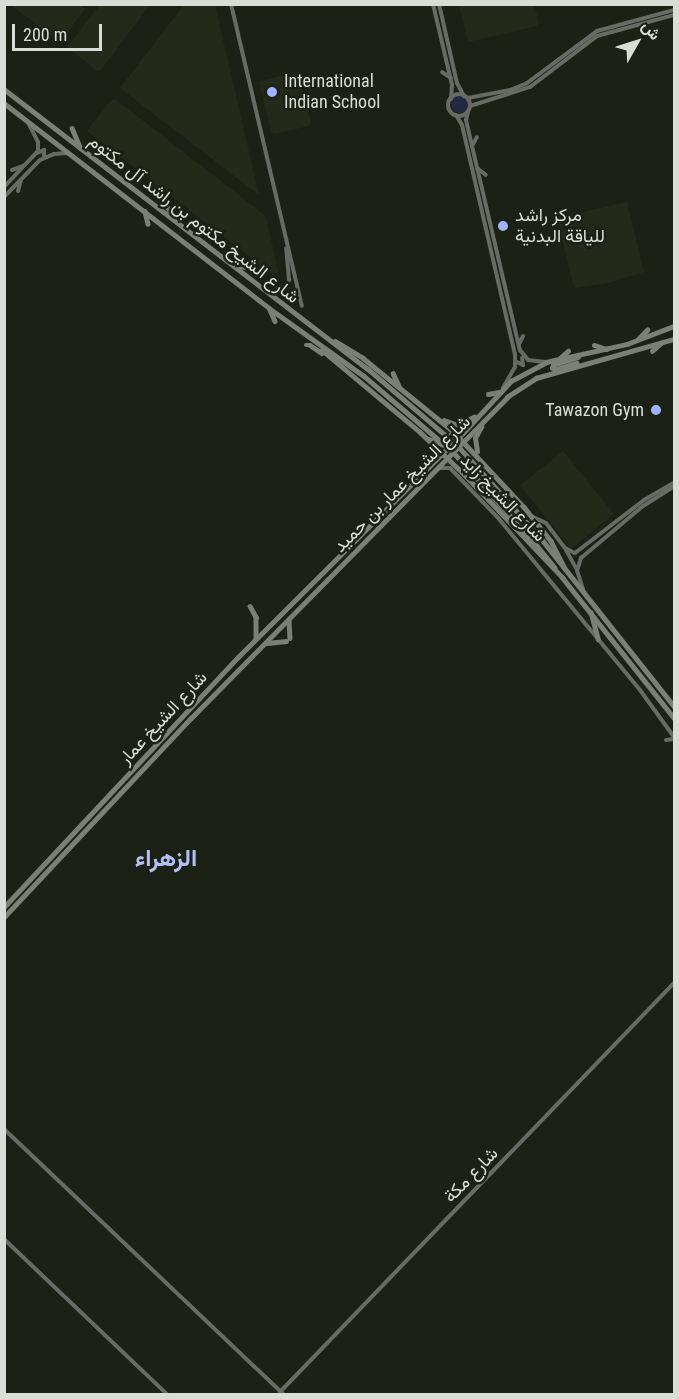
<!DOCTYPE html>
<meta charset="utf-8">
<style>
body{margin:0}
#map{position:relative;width:679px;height:1399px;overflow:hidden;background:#1c2116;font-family:"Roboto Condensed",Vazirmatn,sans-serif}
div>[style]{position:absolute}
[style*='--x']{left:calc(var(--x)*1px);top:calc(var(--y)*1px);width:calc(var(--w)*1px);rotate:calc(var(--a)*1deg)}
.built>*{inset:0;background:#242a1a;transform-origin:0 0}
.green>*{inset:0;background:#212840}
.round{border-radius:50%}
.secondary>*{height:4px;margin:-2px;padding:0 2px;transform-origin:2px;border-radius:2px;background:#676b63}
.secondary>.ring{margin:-2px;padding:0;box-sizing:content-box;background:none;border:4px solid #676b63;border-radius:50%}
.primary>*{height:4.5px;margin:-2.25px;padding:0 2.25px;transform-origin:2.25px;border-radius:2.25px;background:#7b8075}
.primary-bridge>*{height:4.5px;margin:-2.25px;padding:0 2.25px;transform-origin:2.25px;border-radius:2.25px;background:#7b8075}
.dots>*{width:16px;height:16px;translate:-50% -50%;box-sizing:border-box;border:3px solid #1c2116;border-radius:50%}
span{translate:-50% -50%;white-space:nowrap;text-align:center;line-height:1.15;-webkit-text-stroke:5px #1c2116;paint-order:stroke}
.poi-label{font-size:18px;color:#daddd6}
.left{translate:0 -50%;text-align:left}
.right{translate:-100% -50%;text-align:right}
.street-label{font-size:18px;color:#daddd6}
.district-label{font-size:24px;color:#b1c1f8;font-weight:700}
.frame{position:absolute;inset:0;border:6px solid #daddd6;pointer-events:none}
.north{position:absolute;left:607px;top:12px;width:60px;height:60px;-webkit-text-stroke:4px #1c2116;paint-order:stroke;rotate:51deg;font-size:16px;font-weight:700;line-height:24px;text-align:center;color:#daddd6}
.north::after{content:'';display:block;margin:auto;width:21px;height:27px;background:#daddd6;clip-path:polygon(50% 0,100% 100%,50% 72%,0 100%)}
.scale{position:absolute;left:12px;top:24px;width:90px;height:27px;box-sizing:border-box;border:3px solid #daddd6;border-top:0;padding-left:8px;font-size:18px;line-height:21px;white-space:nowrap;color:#daddd6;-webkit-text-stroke:4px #1c2116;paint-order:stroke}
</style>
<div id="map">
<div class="built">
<i style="clip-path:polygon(11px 5px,79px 5px,85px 9px,60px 42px)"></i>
<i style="clip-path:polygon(100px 5px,150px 5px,101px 70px,97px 71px,67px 47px)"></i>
<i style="clip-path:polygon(184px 5px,215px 5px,259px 195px,120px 88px)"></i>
<i style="clip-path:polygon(459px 5px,534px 5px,539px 22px,537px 26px,468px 42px)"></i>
<i style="clip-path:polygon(299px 72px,311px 123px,309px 126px,274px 134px,271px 132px,259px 81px)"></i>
<i style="clip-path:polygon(115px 99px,266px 216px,278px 272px,273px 275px,87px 131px,111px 100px)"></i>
<i style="clip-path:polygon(627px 202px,644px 272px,608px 283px,574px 288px,557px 218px)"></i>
<i style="left:563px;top:451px;width:81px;height:55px;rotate:51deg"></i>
</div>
<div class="green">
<i class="round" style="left:451px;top:95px;width:18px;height:18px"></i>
</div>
<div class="secondary">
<i style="--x:231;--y:4;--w:310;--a:76.8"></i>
<i style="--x:433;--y:4;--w:83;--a:76.8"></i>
<i style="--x:452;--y:85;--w:14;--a:94"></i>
<i style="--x:439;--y:4;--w:81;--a:77.2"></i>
<i style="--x:457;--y:83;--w:15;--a:62"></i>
<i style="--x:442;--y:72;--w:11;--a:34"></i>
<i class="ring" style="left:448px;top:94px;width:18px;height:18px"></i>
<i style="--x:468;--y:98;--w:43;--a:-10.8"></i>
<i style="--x:510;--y:90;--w:18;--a:-22"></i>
<i style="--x:527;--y:83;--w:87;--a:-36.6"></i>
<i style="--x:597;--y:31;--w:80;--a:-15.3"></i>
<i style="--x:470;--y:106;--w:63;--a:-17.6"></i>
<i style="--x:530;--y:87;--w:84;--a:-37.3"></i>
<i style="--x:597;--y:36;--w:80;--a:-15.3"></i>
<i style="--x:468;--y:112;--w:8;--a:104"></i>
<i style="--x:466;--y:120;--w:27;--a:77"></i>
<i style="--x:472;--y:146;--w:210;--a:76.8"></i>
<i style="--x:520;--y:350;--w:13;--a:51"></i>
<i style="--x:528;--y:360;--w:17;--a:7"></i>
<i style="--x:456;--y:115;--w:12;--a:59"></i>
<i style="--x:462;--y:125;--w:235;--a:77"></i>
<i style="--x:515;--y:354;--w:13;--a:90"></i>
<i style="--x:515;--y:367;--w:24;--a:120"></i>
<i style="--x:472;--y:146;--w:10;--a:-61"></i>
<i style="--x:37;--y:153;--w:8;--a:-23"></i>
<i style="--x:44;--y:150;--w:8;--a:90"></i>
<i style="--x:477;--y:168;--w:11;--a:38"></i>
<i style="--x:12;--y:170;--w:12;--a:-20"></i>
<i style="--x:4;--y:187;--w:50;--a:-46.6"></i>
<i style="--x:38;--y:151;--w:9;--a:-90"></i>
<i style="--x:38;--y:142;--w:20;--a:-117"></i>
<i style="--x:18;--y:191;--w:11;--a:-75"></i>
<i style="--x:4;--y:197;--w:52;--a:-45.8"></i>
<i style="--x:40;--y:160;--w:15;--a:-23"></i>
<i style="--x:54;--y:154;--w:14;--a:-4"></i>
<i style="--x:277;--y:287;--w:7;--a:0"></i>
<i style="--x:284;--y:287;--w:9;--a:-54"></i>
<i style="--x:289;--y:280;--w:32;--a:-95"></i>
<i style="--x:519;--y:344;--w:9;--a:-63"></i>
<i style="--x:517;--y:362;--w:7;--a:27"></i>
<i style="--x:523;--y:365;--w:7;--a:-98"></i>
<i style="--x:439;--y:468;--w:11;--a:0"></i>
<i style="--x:450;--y:468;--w:71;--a:46.1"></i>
<i style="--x:499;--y:519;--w:222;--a:50.5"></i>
<i style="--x:640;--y:690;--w:58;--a:54.1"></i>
<i style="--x:533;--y:517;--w:14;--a:25"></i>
<i style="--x:546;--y:523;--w:31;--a:53"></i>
<i style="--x:565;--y:548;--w:11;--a:27"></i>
<i style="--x:575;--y:553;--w:87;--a:-37.5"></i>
<i style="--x:644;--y:500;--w:34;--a:-30"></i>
<i style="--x:566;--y:550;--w:23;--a:61"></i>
<i style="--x:584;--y:592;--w:22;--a:-108"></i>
<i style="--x:577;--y:571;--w:14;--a:-73"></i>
<i style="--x:581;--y:558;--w:81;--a:-40"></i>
<i style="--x:643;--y:506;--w:36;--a:-32"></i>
<i style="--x:666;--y:740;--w:8;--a:-7"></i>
<i style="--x:4;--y:1129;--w:385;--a:43.5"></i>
<i style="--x:4;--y:1239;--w:225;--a:43.6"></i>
<i style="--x:280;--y:1392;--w:568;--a:-46.07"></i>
</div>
<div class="primary">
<i style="--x:4;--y:89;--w:459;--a:37.6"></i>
<i style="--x:4;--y:103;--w:335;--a:37.7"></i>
<i style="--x:269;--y:308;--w:117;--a:35.6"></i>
<i style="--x:72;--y:128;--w:21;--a:67"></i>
<i style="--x:163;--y:198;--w:21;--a:62"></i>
<i style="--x:145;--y:211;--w:13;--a:77"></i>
<i style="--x:235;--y:265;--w:21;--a:11"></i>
<i style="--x:270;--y:310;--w:12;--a:66"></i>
<i style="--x:638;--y:339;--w:13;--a:-45"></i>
<i style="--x:335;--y:341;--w:33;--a:31"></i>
<i style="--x:363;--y:358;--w:117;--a:39.1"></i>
<i style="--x:454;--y:432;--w:103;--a:47"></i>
<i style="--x:524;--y:507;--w:43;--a:51.5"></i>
<i style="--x:551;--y:541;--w:30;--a:63"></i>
<i style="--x:306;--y:345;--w:4;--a:0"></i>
<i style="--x:310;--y:345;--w:14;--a:34"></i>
<i style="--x:594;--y:345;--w:13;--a:18"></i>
<i style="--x:322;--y:350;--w:128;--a:39.9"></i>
<i style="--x:420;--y:432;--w:64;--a:43.7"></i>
<i style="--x:466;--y:476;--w:141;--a:46.4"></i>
<i style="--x:652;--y:351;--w:12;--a:-42"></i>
<i style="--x:559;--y:359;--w:12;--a:-42"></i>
<i style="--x:577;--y:363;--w:22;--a:162"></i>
<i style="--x:556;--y:370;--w:4;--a:-153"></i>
<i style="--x:552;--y:368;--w:3;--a:-72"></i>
<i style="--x:553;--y:365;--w:26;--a:-18"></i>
<i style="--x:393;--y:373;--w:14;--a:65"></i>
<i style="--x:488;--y:394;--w:11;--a:-10"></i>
<i style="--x:444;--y:420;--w:15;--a:20"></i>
<i style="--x:458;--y:425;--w:18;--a:-27"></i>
<i style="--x:429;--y:439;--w:18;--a:22"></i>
<i style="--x:443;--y:444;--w:11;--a:-52"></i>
<i style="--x:477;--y:452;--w:14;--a:-98"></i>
<i style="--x:475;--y:438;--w:13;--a:-61"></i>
<i style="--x:430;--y:464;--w:11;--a:-75"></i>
<i style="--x:433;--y:453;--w:7;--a:-106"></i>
<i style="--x:540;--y:537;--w:216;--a:51.6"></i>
<i style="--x:534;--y:542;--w:33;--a:51"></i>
<i style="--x:562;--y:577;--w:180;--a:51.5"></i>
<i style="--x:250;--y:606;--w:13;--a:61"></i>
<i style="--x:256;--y:617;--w:21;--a:90"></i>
<i style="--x:591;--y:612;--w:28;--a:75"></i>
<i style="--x:289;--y:620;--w:18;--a:87"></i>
<i style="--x:267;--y:643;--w:19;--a:-6"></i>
<i style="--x:4;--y:907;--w:342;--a:-46.9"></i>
<i style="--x:238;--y:657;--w:317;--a:-44.9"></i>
<i style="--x:463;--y:433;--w:71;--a:-47.3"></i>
<i style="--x:511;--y:381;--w:40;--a:-28"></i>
<i style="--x:546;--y:362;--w:83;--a:-12.5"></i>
<i style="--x:627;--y:344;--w:50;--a:-21"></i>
<i style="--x:4;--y:917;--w:273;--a:-46.8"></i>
<i style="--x:191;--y:718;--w:450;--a:-45.4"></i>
<i style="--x:507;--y:397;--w:35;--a:-33"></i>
<i style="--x:536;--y:378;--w:143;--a:-15.8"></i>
</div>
<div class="primary-bridge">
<i style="--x:368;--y:369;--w:118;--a:40.5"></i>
<i style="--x:458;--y:446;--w:122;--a:48"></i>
<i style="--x:364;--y:376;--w:117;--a:40.5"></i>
<i style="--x:453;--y:452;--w:121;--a:48"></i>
</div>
<div class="dots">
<i style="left:272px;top:92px;background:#9eb3fd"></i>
<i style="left:503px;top:226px;background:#9eb3fd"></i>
<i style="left:656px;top:410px;background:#9eb3fd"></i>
</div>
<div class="poi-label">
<span class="left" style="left:284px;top:92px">International<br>Indian School</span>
<span class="left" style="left:515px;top:226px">مركز راشد<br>للياقة البدنية</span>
<span class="right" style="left:644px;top:410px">Tawazon Gym</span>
</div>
<div class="street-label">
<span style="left:194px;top:219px;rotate:38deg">شارع الشيخ مكتوم بن راشد آل مكتوم</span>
<span style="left:402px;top:484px;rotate:-45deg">شارع الشيخ عمار بن حميد</span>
<span style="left:503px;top:498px;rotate:46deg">شارع الشيخ زايد</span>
<span style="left:163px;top:718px;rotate:-47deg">شارع الشيخ عمار</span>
<span style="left:471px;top:1175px;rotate:-46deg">شارع مكة</span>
</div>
<div class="district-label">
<span style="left:166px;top:859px">الزهراء</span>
</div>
<div class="frame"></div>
<div class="north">ش</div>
<div class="scale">200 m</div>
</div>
